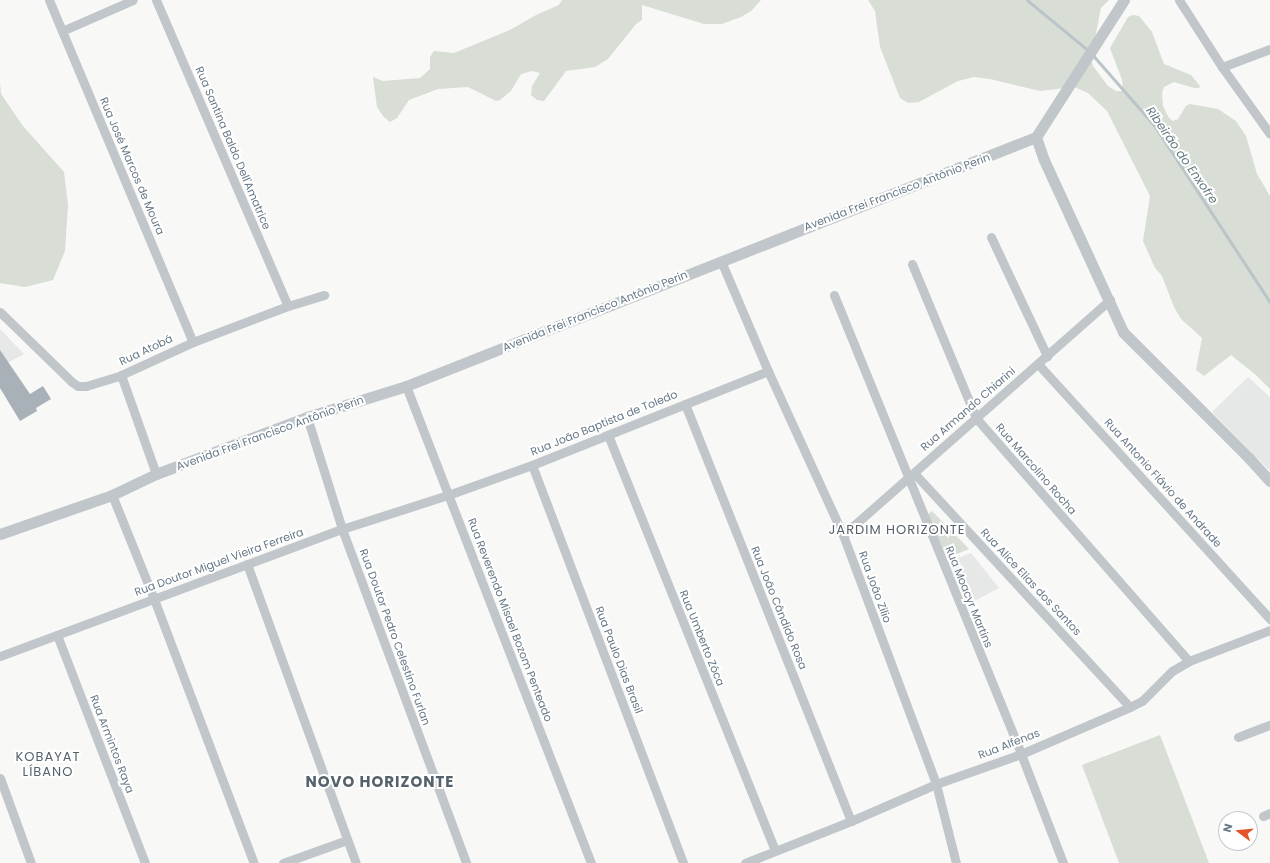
<!DOCTYPE html>
<meta charset="utf-8">
<style>
body{margin:0}
#map{position:relative;width:1270px;height:863px;overflow:hidden;background:#f8f8f6;font-family:Poppins,sans-serif}
div>[style]{position:absolute}
[style*='--x']{left:calc(var(--x)*1px);top:calc(var(--y)*1px);width:calc(var(--w)*1px);rotate:calc(var(--a)*1deg)}
.built>*{inset:0;background:#e6e7e7}
.green>*{inset:0;background:#d8ddd5}
.stream>*{height:3px;margin:-1.5px;padding:0 1.5px;transform-origin:1.5px;border-radius:1.5px;background:#b9c5c9}
.building>*{inset:0;background:#a8b1b7}
.minor>*{height:9px;margin:-4.5px;padding:0 4.5px;transform-origin:4.5px;border-radius:4.5px;background:#c1c6ca}
.tertiary>*{height:11px;margin:-5.5px;padding:0 5.5px;transform-origin:5.5px;border-radius:5.5px;background:#c1c6ca}
span{translate:-50% -50%;white-space:nowrap;text-align:center;line-height:1.15;-webkit-text-stroke:4px #fff;paint-order:stroke}
.street-label{font-size:11px;color:#677987}
.water-label{font-size:12px;color:#637a82;font-style:italic}
.quarter-label{font-size:13px;color:#55626c;letter-spacing:1px}
.district-label{font-size:15px;color:#55626c;font-weight:700;letter-spacing:1px}
.north{position:absolute;left:1218px;top:811px;width:40px;height:40px;box-sizing:border-box;background:#fff;border:1px solid #c2c9cf;border-radius:50%;rotate:286deg;font-size:11px;font-weight:700;line-height:16px;text-align:center;color:#677987}
.north::after{content:'';display:block;margin:auto;width:14px;height:18px;background:#e4552a;clip-path:polygon(50% 0,100% 100%,50% 72%,0 100%)}
</style>
<div id="map">
<div class="built">
<i style="clip-path:polygon(0 329px,24px 354px,0 367px)"></i>
<i style="clip-path:polygon(1248px 377px,1270px 397px,1270px 471px,1212px 412px)"></i>
<i style="clip-path:polygon(971px 553px,999px 588px,967px 605px,948px 562px)"></i>
</div>
<div class="green">
<i style="clip-path:polygon(562px 0,761px 0,751px 11px,741px 17px,722px 24px,704px 24px,642px 5px,642px 20px,636px 24px,608px 59px,595px 67px,566px 71px,544px 101px,537px 100px,531px 95px,532px 86px,540px 73px,532px 71px,521px 74px,511px 91px,500px 100px,496px 101px,468px 87px,438px 89px,409px 100px,397px 118px,390px 122px,383px 116px,377px 107px,373px 77px,383px 81px,420px 78px,430px 69px,430px 57px,434px 51px,454px 53px,510px 30px,536px 15px,559px 5px)"></i>
<i style="clip-path:polygon(868px 0,1109px 0,1101px 8px,1091px 59px,1093px 66px,1108px 86px,1116px 91px,1123px 91px,1122px 80px,1110px 48px,1128px 17px,1133px 15px,1139px 16px,1152px 32px,1164px 64px,1191px 75px,1200px 86px,1199px 88px,1194px 88px,1174px 82px,1164px 87px,1162px 93px,1163px 106px,1169px 118px,1173px 121px,1178px 119px,1186px 106px,1190px 104px,1218px 109px,1236px 121px,1246px 136px,1257px 174px,1270px 196px,1270px 389px,1256px 375px,1231px 355px,1204px 376px,1196px 370px,1202px 338px,1181px 319px,1174px 307px,1162px 276px,1155px 268px,1143px 241px,1150px 196px,1107px 111px,1088px 93px,1074px 87px,1040px 91px,990px 79px,974px 77px,958px 81px,919px 102px,908px 103px,900px 98px,880px 47px,875px 11px)"></i>
<i style="clip-path:polygon(0 82px,1px 94px,23px 126px,64px 172px,68px 205px,65px 251px,53px 280px,25px 287px,0 283px)"></i>
<i style="clip-path:polygon(932px 511px,969px 549px,947px 558px,927px 515px)"></i>
<i style="clip-path:polygon(1160px 735px,1209px 863px,1119px 863px,1082px 765px)"></i>
</div>
<div class="stream">
<i style="--x:1027;--y:0;--w:82;--a:39.5"></i>
<i style="--x:1090;--y:52;--w:97;--a:48.8"></i>
<i style="--x:1154;--y:125;--w:212;--a:56.8"></i>
</div>
<div class="building">
<i style="clip-path:polygon(0 350px,30px 394px,43px 386px,51px 399px,36px 408px,37px 411px,20px 421px,0 388px)"></i>
</div>
<div class="minor">
<i style="--x:49;--y:0;--w:371;--a:67.2"></i>
<i style="--x:156;--y:0;--w:333;--a:66.7"></i>
<i style="--x:1179;--y:0;--w:80;--a:57.3"></i>
<i style="--x:1222;--y:67;--w:82;--a:54.4"></i>
<i style="--x:62;--y:31;--w:77;--a:-23.6"></i>
<i style="--x:1222;--y:67;--w:51;--a:-20.6"></i>
<i style="--x:991;--y:237;--w:132;--a:64.8"></i>
<i style="--x:721;--y:261;--w:120;--a:66.9"></i>
<i style="--x:768;--y:371;--w:180;--a:65.4"></i>
<i style="--x:843;--y:535;--w:266;--a:69.5"></i>
<i style="--x:936;--y:784;--w:81;--a:75.8"></i>
<i style="--x:912;--y:264;--w:167;--a:67.4"></i>
<i style="--x:976;--y:418;--w:323;--a:48.8"></i>
<i style="--x:834;--y:295;--w:496;--a:67.8"></i>
<i style="--x:1021;--y:754;--w:117;--a:68.9"></i>
<i style="--x:0;--y:312;--w:100;--a:44.2"></i>
<i style="--x:72;--y:382;--w:7;--a:34"></i>
<i style="--x:78;--y:386;--w:8;--a:0"></i>
<i style="--x:86;--y:386;--w:37;--a:-17"></i>
<i style="--x:121;--y:375;--w:79;--a:-24.6"></i>
<i style="--x:193;--y:342;--w:102;--a:-20.8"></i>
<i style="--x:288;--y:306;--w:38;--a:-17"></i>
<i style="--x:1038;--y:364;--w:345;--a:47.7"></i>
<i style="--x:121;--y:375;--w:105;--a:70.5"></i>
<i style="--x:406;--y:386;--w:512;--a:68.8"></i>
<i style="--x:685;--y:404;--w:449;--a:68.3"></i>
<i style="--x:307;--y:417;--w:117;--a:72.6"></i>
<i style="--x:342;--y:529;--w:356;--a:69.6"></i>
<i style="--x:608;--y:435;--w:447;--a:68.1"></i>
<i style="--x:532;--y:465;--w:426;--a:69.2"></i>
<i style="--x:914;--y:473;--w:318;--a:47.3"></i>
<i style="--x:112;--y:495;--w:112;--a:68"></i>
<i style="--x:154;--y:599;--w:282;--a:69.3"></i>
<i style="--x:843;--y:535;--w:356;--a:-41.4"></i>
<i style="--x:247;--y:564;--w:318;--a:70"></i>
<i style="--x:57;--y:635;--w:244;--a:68.9"></i>
<i style="--x:0;--y:656;--w:365;--a:-20.4"></i>
<i style="--x:342;--y:529;--w:111;--a:-17.8"></i>
<i style="--x:448;--y:495;--w:89;--a:-19.7"></i>
<i style="--x:532;--y:465;--w:254;--a:-21.7"></i>
<i style="--x:1238;--y:737;--w:34;--a:-21"></i>
<i style="--x:0;--y:778;--w:90;--a:70"></i>
<i style="--x:1263;--y:816;--w:8;--a:-23"></i>
<i style="--x:283;--y:863;--w:68;--a:-19.8"></i>
<i style="--x:745;--y:863;--w:114;--a:-21.6"></i>
<i style="--x:851;--y:821;--w:93;--a:-23.5"></i>
<i style="--x:936;--y:784;--w:90;--a:-19.4"></i>
<i style="--x:1021;--y:754;--w:119;--a:-23.3"></i>
<i style="--x:1130;--y:707;--w:13;--a:-27"></i>
<i style="--x:1142;--y:701;--w:42;--a:-45"></i>
<i style="--x:1172;--y:671;--w:20;--a:-30"></i>
<i style="--x:1189;--y:661;--w:87;--a:-20.9"></i>
</div>
<div class="tertiary">
<i style="--x:1036;--y:137;--w:24;--a:71"></i>
<i style="--x:1044;--y:160;--w:189;--a:65.3"></i>
<i style="--x:1123;--y:332;--w:178;--a:45"></i>
<i style="--x:1249;--y:458;--w:31;--a:48"></i>
<i style="--x:0;--y:534;--w:119;--a:-19.2"></i>
<i style="--x:112;--y:495;--w:49;--a:-25.5"></i>
<i style="--x:156;--y:474;--w:161;--a:-20.7"></i>
<i style="--x:307;--y:417;--w:104;--a:-17.4"></i>
<i style="--x:406;--y:386;--w:677;--a:-21.57"></i>
<i style="--x:1036;--y:137;--w:163;--a:-57.3"></i>
</div>
<div class="street-label">
<span style="left:233px;top:148px;rotate:67deg">Rua Santina Baldo Dell'Amatrice</span>
<span style="left:132px;top:166px;rotate:67deg">Rua José Marcos de Moura</span>
<span style="left:897px;top:192px;rotate:-21deg">Avenida Frei Francisco Antônio Perin</span>
<span style="left:595px;top:311px;rotate:-22deg">Avenida Frei Francisco Antônio Perin</span>
<span style="left:146px;top:350px;rotate:-25deg">Rua Atobá</span>
<span style="left:968px;top:409px;rotate:-41deg">Rua Armando Chiarini</span>
<span style="left:604px;top:423px;rotate:-22deg">Rua João Baptista de Toledo</span>
<span style="left:270px;top:433px;rotate:-20deg">Avenida Frei Francisco Antônio Perin</span>
<span style="left:1036px;top:469px;rotate:49deg">Rua Marcolino Rocha</span>
<span style="left:1163px;top:483px;rotate:48deg">Rua Antonio Flávio de Andrade</span>
<span style="left:219px;top:562px;rotate:-20deg">Rua Doutor Miguel Vieira Ferreira</span>
<span style="left:1031px;top:582px;rotate:47deg">Rua Alice Elias dos Santos</span>
<span style="left:875px;top:587px;rotate:70deg">Rua João Zilio</span>
<span style="left:969px;top:597px;rotate:68deg">Rua Moacyr Martins</span>
<span style="left:779px;top:608px;rotate:68deg">Rua João Cândido Rosa</span>
<span style="left:510px;top:620px;rotate:69deg">Rua Reverendo Misael Bozom Penteado</span>
<span style="left:395px;top:637px;rotate:70deg">Rua Doutor Pedro Celestino Furlan</span>
<span style="left:702px;top:638px;rotate:68deg">Rua Umberto Zóca</span>
<span style="left:619px;top:660px;rotate:69deg">Rua Paulo Dias Brasil</span>
<span style="left:112px;top:744px;rotate:69deg">Rua Armintos Raya</span>
<span style="left:1009px;top:744px;rotate:-21deg">Rua Alfenas</span>
</div>
<div class="water-label">
<span style="left:1182px;top:155px;rotate:55deg">Ribeirão do Enxofre</span>
</div>
<div class="quarter-label">
<span style="left:897px;top:530px">JARDIM HORIZONTE</span>
<span style="left:48px;top:765px">KOBAYAT<br>LÍBANO</span>
</div>
<div class="district-label">
<span style="left:380px;top:782px">NOVO HORIZONTE</span>
</div>
<div class="north">N</div>
</div>
